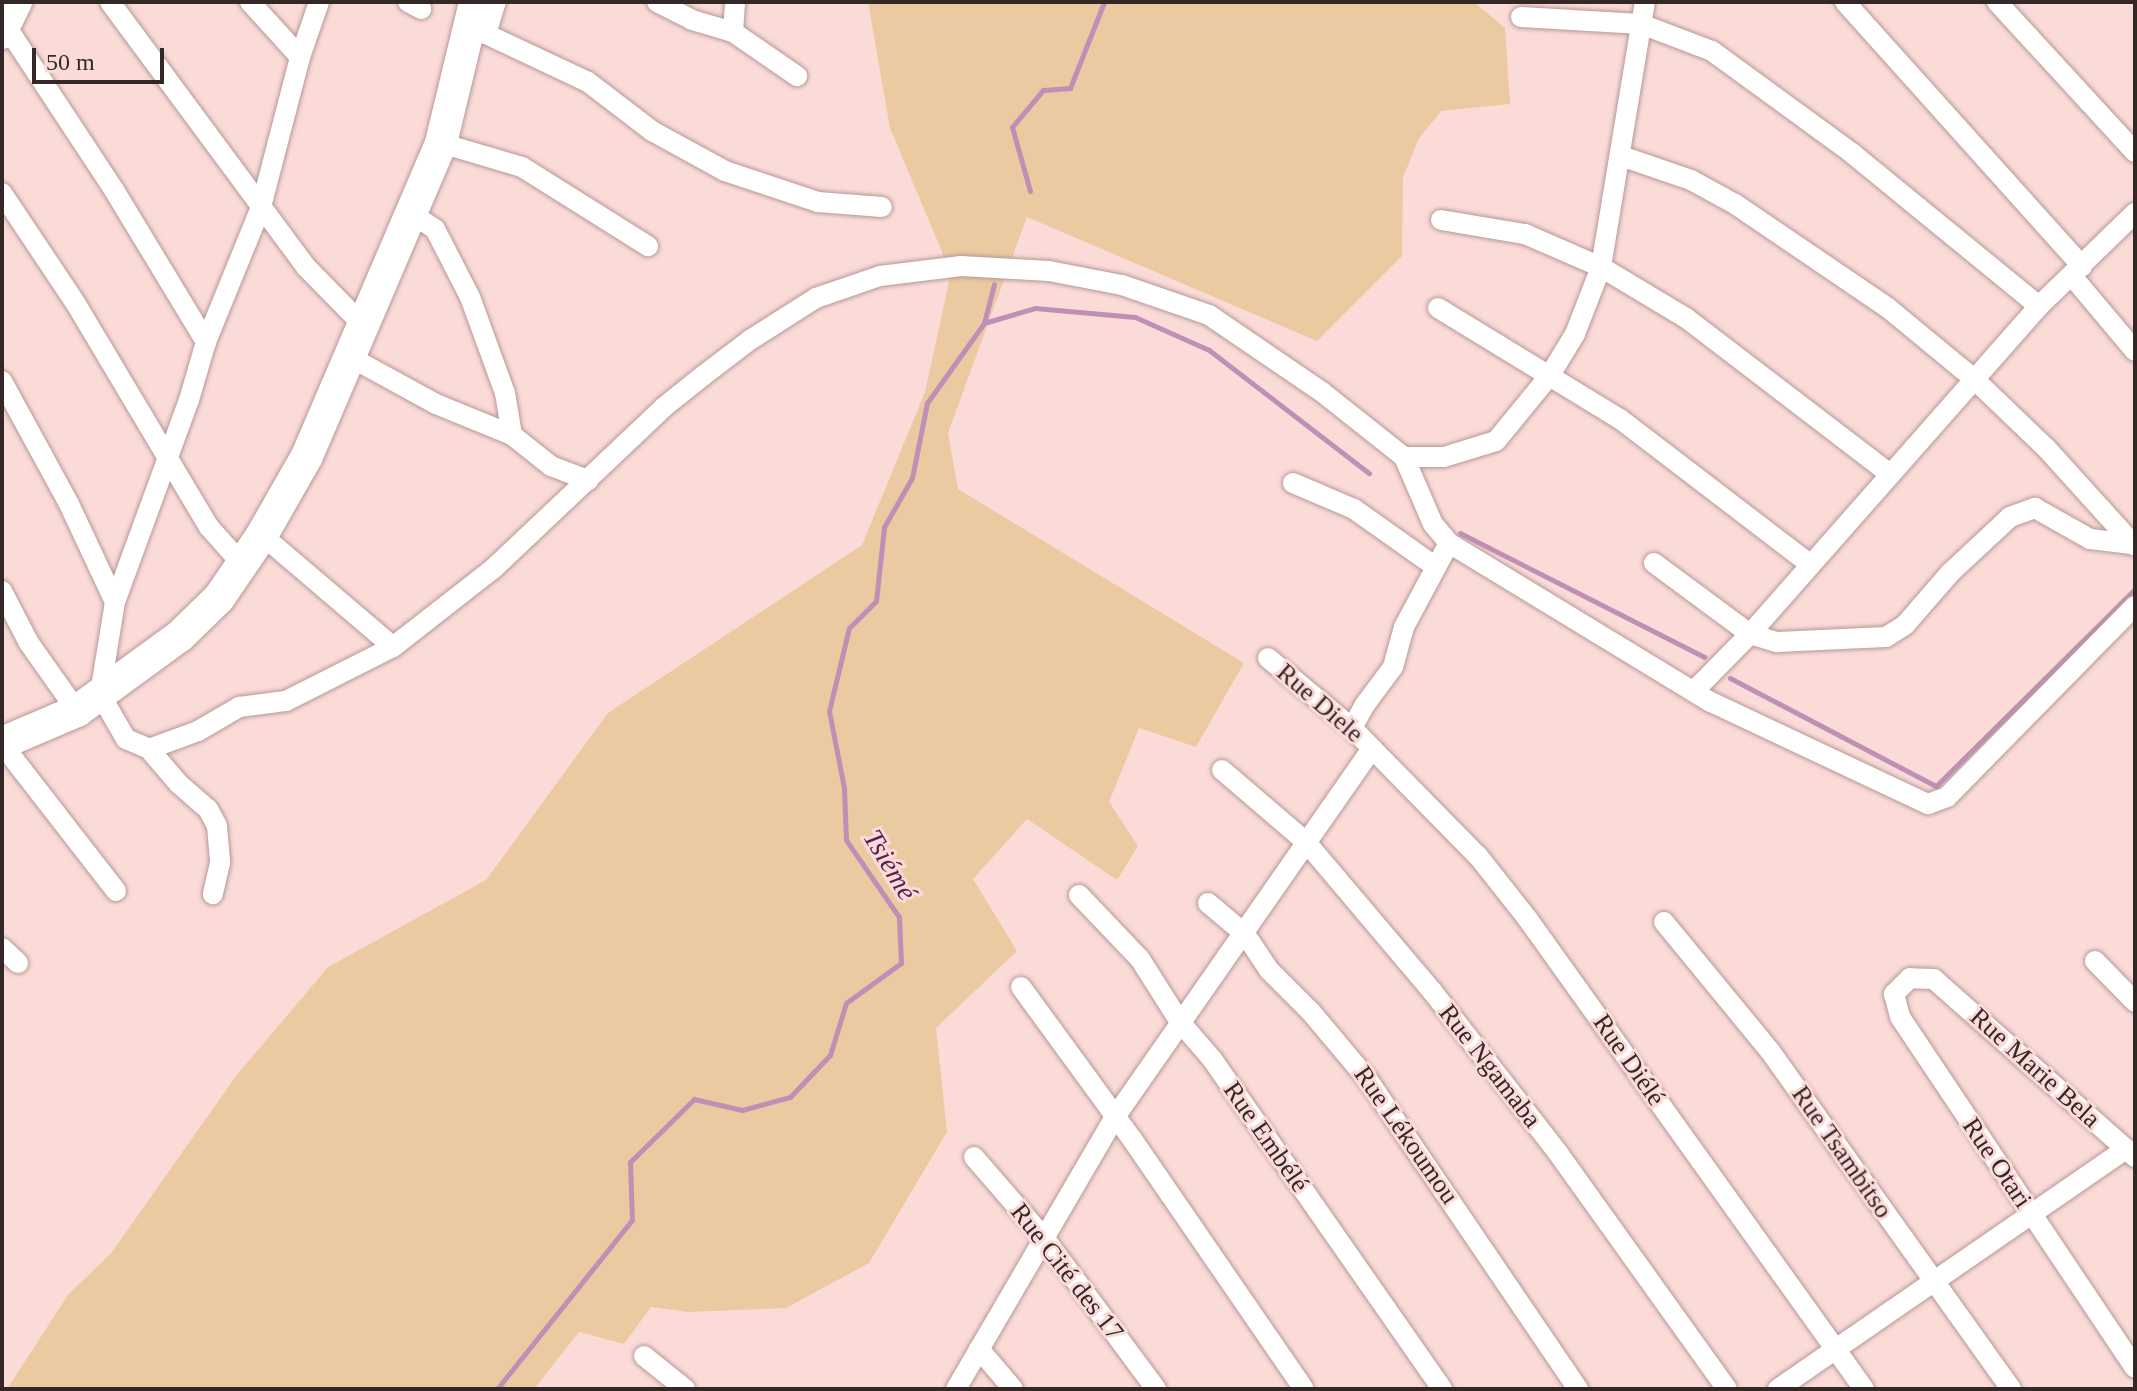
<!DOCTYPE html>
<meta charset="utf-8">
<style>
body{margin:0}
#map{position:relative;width:2137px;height:1391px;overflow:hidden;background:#fbdbd8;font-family:"Times New Roman",serif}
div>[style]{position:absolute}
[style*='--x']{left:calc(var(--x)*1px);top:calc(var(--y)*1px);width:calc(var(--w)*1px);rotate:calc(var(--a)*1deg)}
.green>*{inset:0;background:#ebcaa1}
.stream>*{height:5px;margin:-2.5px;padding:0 2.5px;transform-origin:2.5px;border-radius:2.5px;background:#c08fb5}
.roads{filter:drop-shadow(0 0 2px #b69895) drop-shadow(0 0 2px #b69895)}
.street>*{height:20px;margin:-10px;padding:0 10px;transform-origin:10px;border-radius:10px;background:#fff}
.secondary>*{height:28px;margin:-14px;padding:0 14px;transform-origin:14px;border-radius:14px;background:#fff}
.primary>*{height:32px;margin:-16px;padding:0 16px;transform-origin:16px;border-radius:16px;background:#fff}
span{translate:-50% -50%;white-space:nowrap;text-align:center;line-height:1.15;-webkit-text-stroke:6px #fbdbd8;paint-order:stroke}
.street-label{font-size:26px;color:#342827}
.water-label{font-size:28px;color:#5a2051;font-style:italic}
.frame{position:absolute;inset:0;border:4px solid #342827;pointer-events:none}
.scale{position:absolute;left:32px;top:48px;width:132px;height:36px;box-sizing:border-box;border:4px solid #342827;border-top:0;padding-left:10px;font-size:24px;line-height:28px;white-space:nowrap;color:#342827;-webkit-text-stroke:6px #fbdbd8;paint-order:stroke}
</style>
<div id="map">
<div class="green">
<i style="clip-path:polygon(868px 2px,1474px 2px,1505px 28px,1510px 104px,1441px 111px,1418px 140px,1403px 178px,1402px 256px,1317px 341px,1027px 217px,948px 433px,958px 489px,1244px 663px,1196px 747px,1139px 728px,1109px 802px,1138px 846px,1117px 880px,1027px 819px,973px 879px,1017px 951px,936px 1028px,947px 1132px,869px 1263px,786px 1308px,688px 1312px,651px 1307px,624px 1344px,579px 1332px,534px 1389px,7px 1389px,68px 1295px,112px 1252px,236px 1076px,328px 967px,486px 880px,608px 713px,862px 545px,925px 392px,951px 273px,890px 128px)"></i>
</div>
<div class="stream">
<i style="--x:1030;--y:191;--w:66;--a:-105.7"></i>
<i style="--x:1012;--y:127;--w:48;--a:-50"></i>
<i style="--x:1043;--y:90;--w:27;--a:-4"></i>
<i style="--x:1070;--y:88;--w:92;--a:-68.4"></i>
<i style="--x:984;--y:323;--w:53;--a:-16.4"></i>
<i style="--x:1035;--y:308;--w:100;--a:5.1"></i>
<i style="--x:1135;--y:317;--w:81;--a:24"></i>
<i style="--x:1209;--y:350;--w:202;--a:37.6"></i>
<i style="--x:1460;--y:533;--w:274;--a:26.9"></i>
<i style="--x:1730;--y:678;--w:233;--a:27.7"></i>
<i style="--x:1936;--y:786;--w:280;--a:-44.7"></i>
<i style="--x:497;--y:1389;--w:216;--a:-51.4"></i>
<i style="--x:632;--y:1220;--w:58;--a:-92"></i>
<i style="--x:630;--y:1162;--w:90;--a:-44.5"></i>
<i style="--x:694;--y:1099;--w:49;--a:12.9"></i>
<i style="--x:742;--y:1110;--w:50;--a:-15.2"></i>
<i style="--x:790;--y:1097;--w:58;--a:-46.4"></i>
<i style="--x:830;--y:1055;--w:54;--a:-72.9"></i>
<i style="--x:846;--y:1003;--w:68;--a:-36"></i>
<i style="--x:901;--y:963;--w:46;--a:-92.5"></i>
<i style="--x:899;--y:917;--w:93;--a:-124.5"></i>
<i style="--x:846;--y:840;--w:52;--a:-92.2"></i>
<i style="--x:844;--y:788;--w:78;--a:-101"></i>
<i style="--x:829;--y:711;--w:85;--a:-76.5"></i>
<i style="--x:849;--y:628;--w:38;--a:-45"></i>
<i style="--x:876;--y:601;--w:74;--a:-83.8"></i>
<i style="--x:884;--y:527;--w:56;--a:-60.3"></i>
<i style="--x:912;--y:478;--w:76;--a:-78.7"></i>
<i style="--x:927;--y:403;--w:98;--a:-54.5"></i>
<i style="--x:984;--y:323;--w:40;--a:-75.6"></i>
</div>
<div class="roads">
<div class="street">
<i style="--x:110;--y:2;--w:331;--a:53.5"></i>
<i style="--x:307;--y:268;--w:80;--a:45.5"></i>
<i style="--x:250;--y:2;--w:74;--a:47.7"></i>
<i style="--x:408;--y:2;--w:15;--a:28"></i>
<i style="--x:657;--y:2;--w:39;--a:27"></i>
<i style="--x:692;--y:20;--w:43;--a:16.3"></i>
<i style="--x:733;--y:32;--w:78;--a:34.5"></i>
<i style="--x:1845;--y:2;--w:355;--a:48.1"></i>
<i style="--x:1997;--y:2;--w:204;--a:47.4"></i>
<i style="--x:1521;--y:17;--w:120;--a:3.3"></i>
<i style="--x:1641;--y:24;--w:76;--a:20.8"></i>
<i style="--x:1712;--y:51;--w:175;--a:36.1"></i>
<i style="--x:1853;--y:154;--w:240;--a:39.3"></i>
<i style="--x:6;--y:26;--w:196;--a:56.6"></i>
<i style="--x:114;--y:190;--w:178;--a:58.8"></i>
<i style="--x:467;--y:30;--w:19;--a:12"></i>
<i style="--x:486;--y:34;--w:113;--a:25.2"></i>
<i style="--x:588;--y:82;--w:81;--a:37.4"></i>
<i style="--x:652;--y:131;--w:83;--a:28.7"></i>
<i style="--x:725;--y:171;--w:98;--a:18.4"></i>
<i style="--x:818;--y:202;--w:64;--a:4.5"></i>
<i style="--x:733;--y:32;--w:30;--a:-86"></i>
<i style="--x:486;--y:34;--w:34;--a:-73"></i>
<i style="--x:441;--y:143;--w:84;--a:16.5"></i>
<i style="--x:522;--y:167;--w:149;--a:32.1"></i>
<i style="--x:1621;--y:156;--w:74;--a:18.9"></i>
<i style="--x:1691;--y:180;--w:50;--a:28.6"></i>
<i style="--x:1735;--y:204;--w:185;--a:34.2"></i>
<i style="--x:1888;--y:308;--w:112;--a:39.5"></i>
<i style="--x:1974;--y:379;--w:100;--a:43.8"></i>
<i style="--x:2046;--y:448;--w:132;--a:47.8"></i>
<i style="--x:2;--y:193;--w:133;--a:56.3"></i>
<i style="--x:76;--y:304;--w:260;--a:59.2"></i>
<i style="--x:209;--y:527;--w:51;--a:48.2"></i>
<i style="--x:411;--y:213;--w:29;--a:34"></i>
<i style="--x:435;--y:229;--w:76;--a:62.8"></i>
<i style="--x:470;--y:297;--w:102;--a:70"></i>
<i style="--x:505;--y:393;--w:43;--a:80.5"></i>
<i style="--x:1441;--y:220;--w:85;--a:9.5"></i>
<i style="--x:1525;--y:234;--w:83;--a:23.5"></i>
<i style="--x:1601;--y:267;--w:99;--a:31"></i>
<i style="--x:1686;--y:318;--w:255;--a:37.4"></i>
<i style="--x:2072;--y:276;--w:98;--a:50"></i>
<i style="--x:1438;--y:308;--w:213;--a:31.4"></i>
<i style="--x:1620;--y:419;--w:240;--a:37.4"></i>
<i style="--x:350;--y:357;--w:98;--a:28.7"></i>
<i style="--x:436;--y:404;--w:82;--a:22.2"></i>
<i style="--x:512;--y:435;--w:50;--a:38.5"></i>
<i style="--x:551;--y:466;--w:40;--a:21"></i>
<i style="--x:2;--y:381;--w:140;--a:61.4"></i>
<i style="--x:69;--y:504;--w:108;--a:64.9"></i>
<i style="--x:115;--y:602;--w:93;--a:99.3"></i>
<i style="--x:100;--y:694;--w:52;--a:60"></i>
<i style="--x:126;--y:739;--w:25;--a:23"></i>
<i style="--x:149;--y:749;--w:52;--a:-20.2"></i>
<i style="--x:198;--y:731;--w:48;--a:-30.3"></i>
<i style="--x:239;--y:707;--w:47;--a:-7.3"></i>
<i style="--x:286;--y:701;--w:120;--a:-26.8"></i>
<i style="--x:393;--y:647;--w:128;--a:-38"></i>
<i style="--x:494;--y:568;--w:234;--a:-43.4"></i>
<i style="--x:664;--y:407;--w:51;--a:-38.7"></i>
<i style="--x:704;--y:375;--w:58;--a:-37.3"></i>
<i style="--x:750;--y:340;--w:78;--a:-32.5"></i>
<i style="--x:816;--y:298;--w:68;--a:-19"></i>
<i style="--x:880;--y:276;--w:82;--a:-7"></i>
<i style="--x:961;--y:266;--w:88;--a:3.3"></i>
<i style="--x:1049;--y:271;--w:74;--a:10.9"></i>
<i style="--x:1122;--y:285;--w:92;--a:19"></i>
<i style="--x:1209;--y:315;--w:137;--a:34.3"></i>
<i style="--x:1322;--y:392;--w:105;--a:38.4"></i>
<i style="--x:1404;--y:457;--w:40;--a:0"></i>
<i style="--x:1444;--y:457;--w:54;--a:-17.1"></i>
<i style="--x:1496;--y:441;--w:85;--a:-50.7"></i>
<i style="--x:1550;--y:375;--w:48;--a:-58.6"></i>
<i style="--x:1575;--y:334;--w:72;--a:-68.8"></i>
<i style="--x:1601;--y:267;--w:269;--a:-80.6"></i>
<i style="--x:1404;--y:457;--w:73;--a:66.6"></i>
<i style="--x:1433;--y:524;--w:25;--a:50"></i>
<i style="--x:1449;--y:543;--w:306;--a:31.3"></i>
<i style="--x:1711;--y:702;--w:240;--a:25.2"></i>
<i style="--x:1928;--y:804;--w:20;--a:-20"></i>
<i style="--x:1947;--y:797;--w:268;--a:-45.5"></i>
<i style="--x:1293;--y:483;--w:66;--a:23.1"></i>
<i style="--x:1354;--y:509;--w:100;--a:35.3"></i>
<i style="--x:262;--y:535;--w:172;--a:40.5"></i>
<i style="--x:1654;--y:563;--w:119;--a:36.5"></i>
<i style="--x:1750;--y:634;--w:28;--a:17"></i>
<i style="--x:1777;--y:642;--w:109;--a:-2.6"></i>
<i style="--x:1886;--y:637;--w:22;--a:-32"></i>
<i style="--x:1905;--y:625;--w:69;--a:-49.1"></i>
<i style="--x:1950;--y:573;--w:82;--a:-43"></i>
<i style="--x:2010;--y:517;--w:27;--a:-20"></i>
<i style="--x:2035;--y:508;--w:63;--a:29.4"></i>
<i style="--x:2090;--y:539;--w:42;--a:6.8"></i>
<i style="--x:2;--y:591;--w:59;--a:62.6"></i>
<i style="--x:29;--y:643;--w:83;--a:54.8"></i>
<i style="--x:115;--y:602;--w:215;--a:-69.9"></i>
<i style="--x:189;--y:400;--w:60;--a:-73.7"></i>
<i style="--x:206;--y:342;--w:146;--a:-67.8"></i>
<i style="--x:261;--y:207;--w:155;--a:-75.4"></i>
<i style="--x:300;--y:57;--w:58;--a:-70.9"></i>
<i style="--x:1268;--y:658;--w:109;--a:39.8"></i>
<i style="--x:1352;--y:728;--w:180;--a:45.5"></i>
<i style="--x:1478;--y:856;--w:79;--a:51.7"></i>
<i style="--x:1527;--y:918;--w:579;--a:54.42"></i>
<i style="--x:1694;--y:691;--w:80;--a:-45.5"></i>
<i style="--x:1750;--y:634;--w:437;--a:-48.6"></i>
<i style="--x:2039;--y:306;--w:134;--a:-44.1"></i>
<i style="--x:1352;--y:728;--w:25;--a:-61"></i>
<i style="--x:1364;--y:706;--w:49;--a:-53.4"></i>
<i style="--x:1393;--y:667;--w:41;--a:-74.6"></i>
<i style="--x:1404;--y:627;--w:95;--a:-61.8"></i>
<i style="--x:2;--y:744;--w:186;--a:52.2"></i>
<i style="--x:149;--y:749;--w:46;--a:49.4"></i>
<i style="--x:179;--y:784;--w:38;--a:41"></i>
<i style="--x:208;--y:809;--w:19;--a:62"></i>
<i style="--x:217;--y:826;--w:37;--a:85"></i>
<i style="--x:220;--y:863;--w:32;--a:103"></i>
<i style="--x:1222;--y:770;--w:111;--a:40.6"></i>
<i style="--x:1306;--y:842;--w:195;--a:49.8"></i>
<i style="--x:1432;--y:991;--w:205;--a:52.1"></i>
<i style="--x:1558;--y:1153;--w:290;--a:54.4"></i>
<i style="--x:1079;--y:895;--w:88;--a:46.4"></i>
<i style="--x:1140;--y:959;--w:75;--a:57.6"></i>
<i style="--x:1180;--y:1022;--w:49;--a:49.1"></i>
<i style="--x:1212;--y:1059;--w:402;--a:55.1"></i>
<i style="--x:1208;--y:903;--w:48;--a:40"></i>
<i style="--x:1245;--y:934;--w:43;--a:56.3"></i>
<i style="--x:1269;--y:970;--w:59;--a:45"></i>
<i style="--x:1311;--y:1012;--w:89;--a:50"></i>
<i style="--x:1368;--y:1080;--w:374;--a:55.8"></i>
<i style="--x:1664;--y:922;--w:167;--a:50.6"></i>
<i style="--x:1770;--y:1051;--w:415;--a:54.5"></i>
<i style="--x:2;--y:948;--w:22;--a:43"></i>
<i style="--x:2095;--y:961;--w:57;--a:45.7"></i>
<i style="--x:1021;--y:987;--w:188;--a:53.9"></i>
<i style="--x:1132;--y:1139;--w:303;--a:55.5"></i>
<i style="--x:974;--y:1157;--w:108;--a:49.1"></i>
<i style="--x:1045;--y:1239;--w:187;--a:53.5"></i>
<i style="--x:2135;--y:1157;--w:268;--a:-138.5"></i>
<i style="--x:1934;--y:979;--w:24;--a:-178"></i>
<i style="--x:1910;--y:978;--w:23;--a:135"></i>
<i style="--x:1894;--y:994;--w:24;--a:75"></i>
<i style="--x:1900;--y:1017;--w:422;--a:56.2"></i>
<i style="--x:979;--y:1349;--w:52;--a:49.6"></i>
<i style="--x:644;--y:1356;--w:53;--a:38.8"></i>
<i style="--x:956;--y:1389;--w:315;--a:-59.7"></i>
<i style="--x:1115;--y:1117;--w:449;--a:-55.1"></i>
<i style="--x:1778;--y:1389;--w:423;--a:-34.6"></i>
</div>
<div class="secondary">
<i style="--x:2;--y:35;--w:37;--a:-64"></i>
</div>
<div class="primary">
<i style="--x:2;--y:743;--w:82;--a:-23.1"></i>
<i style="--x:77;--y:711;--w:127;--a:-36.1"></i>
<i style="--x:180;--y:636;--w:54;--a:-44.3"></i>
<i style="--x:219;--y:598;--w:76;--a:-55.7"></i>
<i style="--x:262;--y:535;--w:91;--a:-60.3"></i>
<i style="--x:307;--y:456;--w:340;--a:-66.8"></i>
<i style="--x:441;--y:143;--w:145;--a:-76.4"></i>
</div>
</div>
<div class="street-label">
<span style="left:1320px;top:703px;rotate:41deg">Rue Diele</span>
<span style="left:1629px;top:1060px;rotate:55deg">Rue Diélé</span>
<span style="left:1490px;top:1066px;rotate:52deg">Rue Ngamaba</span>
<span style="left:2035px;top:1068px;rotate:42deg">Rue Marie Bela</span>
<span style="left:1406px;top:1135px;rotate:55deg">Rue Lékoumou</span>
<span style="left:1266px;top:1137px;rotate:55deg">Rue Embélé</span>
<span style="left:1842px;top:1152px;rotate:55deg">Rue Tsambitso</span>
<span style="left:1997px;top:1163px;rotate:56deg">Rue Otari</span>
<span style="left:1067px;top:1272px;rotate:52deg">Rue Cité des 17</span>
</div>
<div class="water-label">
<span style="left:890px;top:865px;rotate:59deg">Tsiémé</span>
</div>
<div class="frame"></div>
<div class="scale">50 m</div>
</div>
